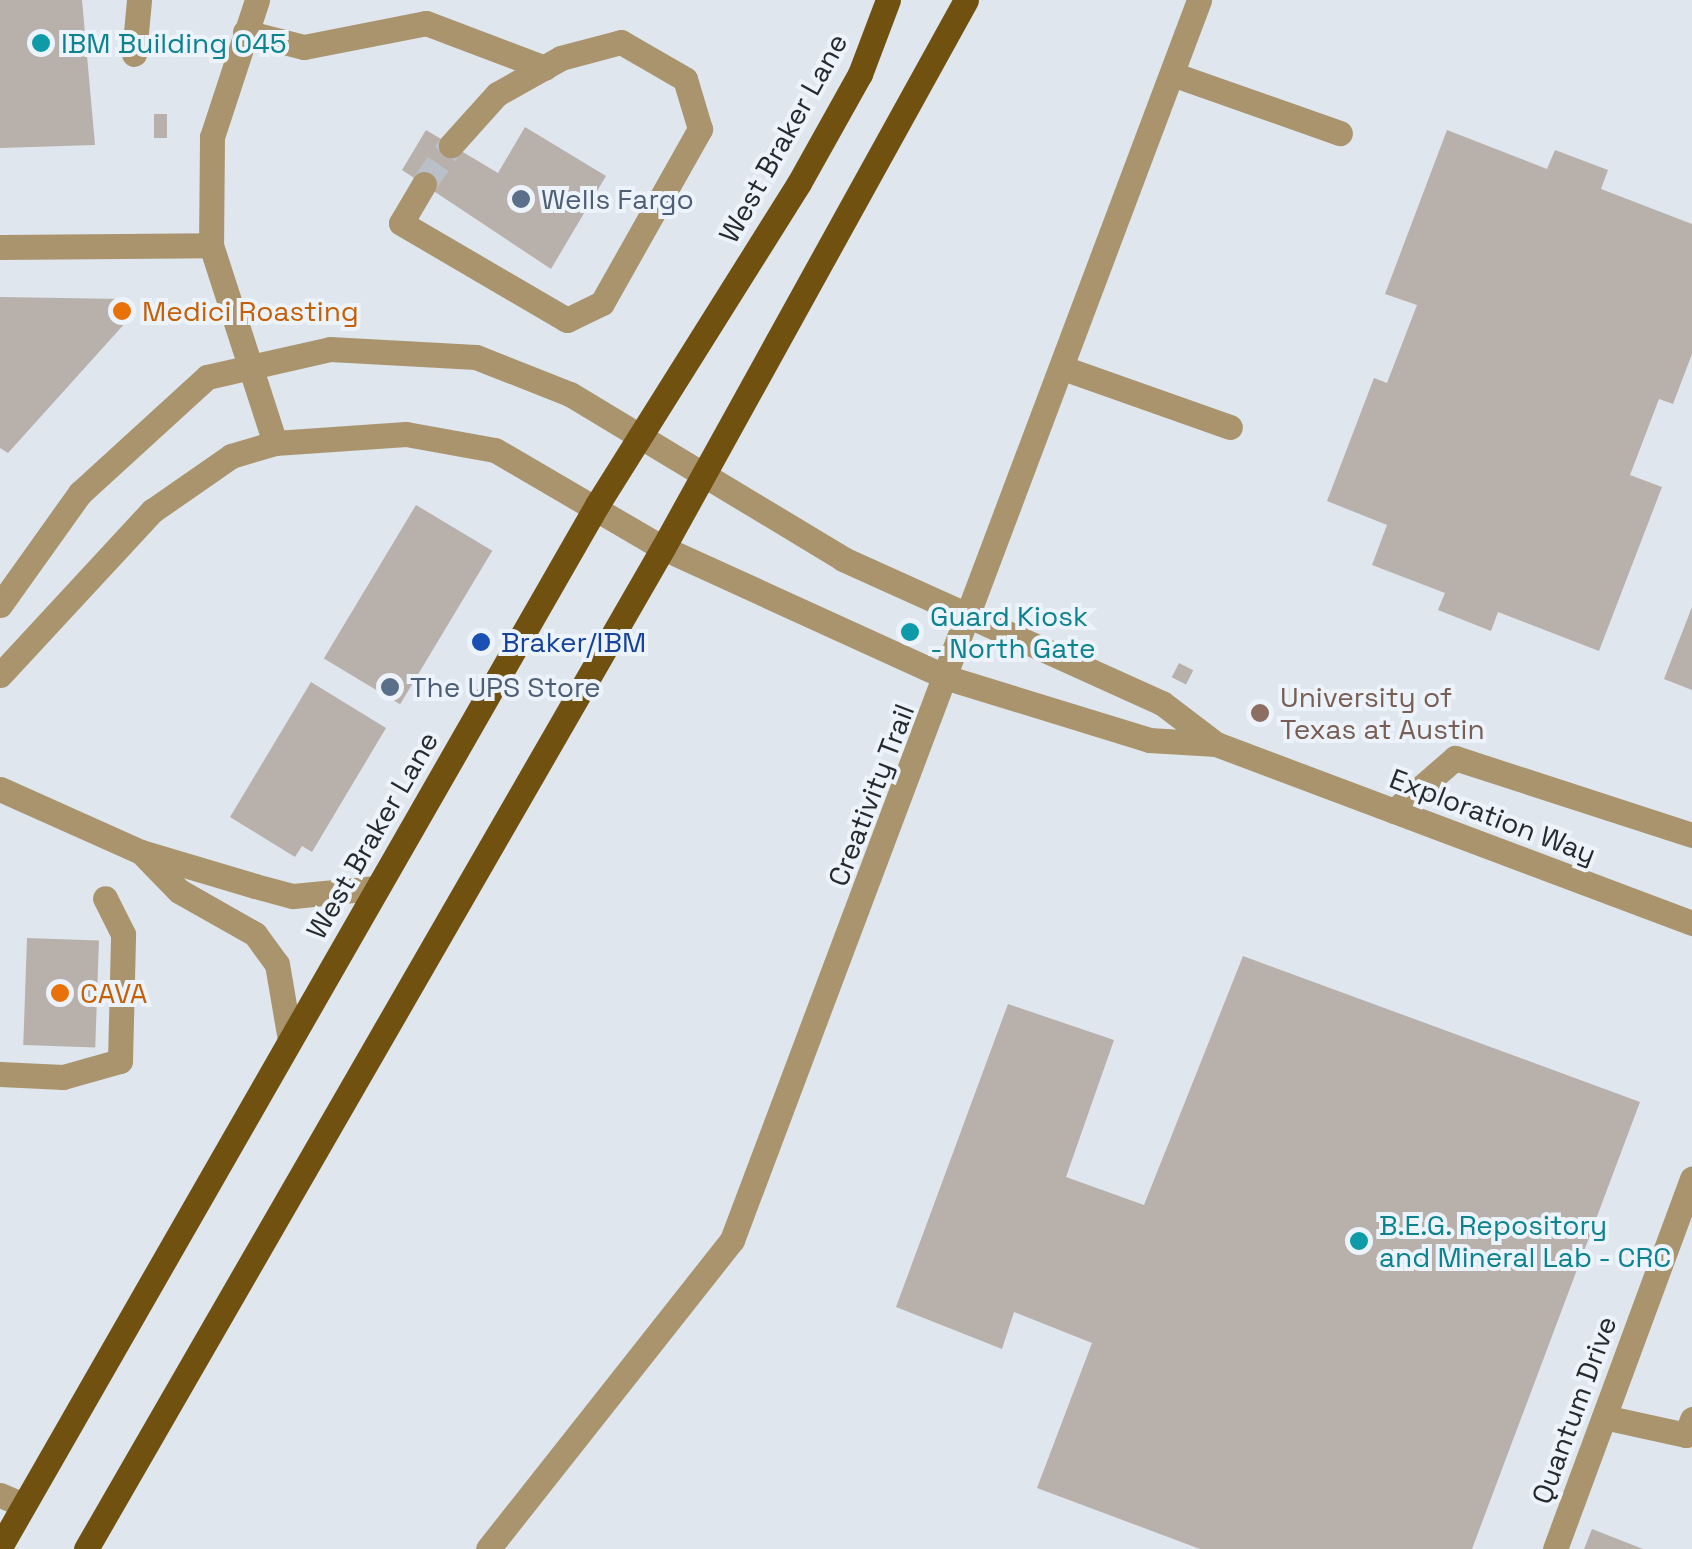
<!DOCTYPE html>
<style>
body{margin:0}
#map{position:relative;width:1692px;height:1549px;overflow:hidden;background:#dfe6ed;font-family:"Space Grotesk",sans-serif}
div>[style]{position:absolute}
[style*='--x']{left:calc(var(--x)*1px);top:calc(var(--y)*1px);width:calc(var(--w)*1px);rotate:calc(var(--a)*1deg)}
.building>*{inset:0;background:#b8b1ab;transform-origin:0 0}
.minor-tunnel>*{height:25px;margin-top:-12.5px;transform-origin:0;background:repeating-linear-gradient(90deg,#bac0c7 0 25px,transparent 0 37px)}
.minor>*{height:25px;margin:-12.5px;padding:0 12.5px;transform-origin:12.5px;border-radius:12.5px;background:#a9946e}
.major>*{height:25px;margin:-12.5px;padding:0 12.5px;transform-origin:12.5px;border-radius:12.5px;background:#70510f}
.dots>*{width:28px;height:28px;translate:-50% -50%;box-sizing:border-box;border:5px solid #ecf3fb;border-radius:50%}
span{translate:-50% -50%;white-space:nowrap;text-align:center;line-height:1.15;-webkit-text-stroke:8px #ecf3fb;paint-order:stroke}
.culture-label{font-size:28px;color:#0d838f}
.left{translate:0 -50%;text-align:left}
.street-label{font-size:28px;color:#272a2d}
.service-label{font-size:28px;color:#4e5e75}
.food-label{font-size:28px;color:#c56008}
.transit-label{font-size:28px;color:#164399}
.education-label{font-size:28px;color:#785e54}
</style>
<div id="map">
<div class="building">
<i style="clip-path:polygon(0 0,82px 0,95px 145px,0 148px)"></i>
<i style="left:154px;top:114px;width:13px;height:24px"></i>
<i style="clip-path:polygon(525px 127px,606px 176px,551px 269px,402px 170px,426px 130px,498px 173px)"></i>
<i style="clip-path:polygon(1447px 130px,1547px 169px,1555px 150px,1608px 170px,1601px 189px,1692px 224px,1692px 354px,1673px 404px,1659px 399px,1630px 475px,1662px 487px,1599px 651px,1498px 612px,1491px 631px,1438px 610px,1445px 593px,1372px 565px,1387px 525px,1327px 501px,1374px 378px,1387px 383px,1417px 305px,1385px 294px)"></i>
<i style="clip-path:polygon(0 297px,125px 299px,136px 311px,8px 453px,0 448px)"></i>
<i style="left:416px;top:505px;width:89px;height:179px;rotate:31deg"></i>
<i style="clip-path:polygon(1692px 607px,1692px 690px,1664px 679px)"></i>
<i style="left:905px;top:624px;width:16px;height:11px;rotate:22deg"></i>
<i style="left:1179px;top:663px;width:16px;height:16px;rotate:27deg"></i>
<i style="clip-path:polygon(311px 682px,386px 728px,312px 852px,302px 846px,295px 857px,230px 817px)"></i>
<i style="left:27px;top:938px;width:72px;height:107px;rotate:2deg"></i>
<i style="clip-path:polygon(1243px 956px,1640px 1102px,1472px 1549px,1200px 1549px,1037px 1488px,1092px 1343px,1014px 1312px,1002px 1349px,896px 1307px,1008px 1004px,1114px 1040px,1066px 1177px,1144px 1205px)"></i>
<i style="clip-path:polygon(1592px 1529px,1643px 1549px,1584px 1549px)"></i>
</div>
<div class="minor-tunnel">
<i style="--x:424;--y:184;--w:47;--a:-55.3"></i>
</div>
<div class="minor">
<i style="--x:257;--y:0;--w:144;--a:108.2"></i>
<i style="--x:212;--y:137;--w:108;--a:90.5"></i>
<i style="--x:211;--y:245;--w:208;--a:72.1"></i>
<i style="--x:245;--y:32;--w:61;--a:14.3"></i>
<i style="--x:304;--y:47;--w:124;--a:-11.1"></i>
<i style="--x:426;--y:23;--w:127;--a:20.7"></i>
<i style="--x:134;--y:54;--w:54;--a:-84.7"></i>
<i style="--x:1172;--y:74;--w:178;--a:19.4"></i>
<i style="--x:424;--y:184;--w:45;--a:120.5"></i>
<i style="--x:401;--y:223;--w:192;--a:30.3"></i>
<i style="--x:567;--y:320;--w:39;--a:-26"></i>
<i style="--x:602;--y:303;--w:200;--a:-60.6"></i>
<i style="--x:700;--y:129;--w:52;--a:-106.7"></i>
<i style="--x:685;--y:79;--w:74;--a:-150"></i>
<i style="--x:621;--y:42;--w:62;--a:165.1"></i>
<i style="--x:561;--y:58;--w:73;--a:150.6"></i>
<i style="--x:497;--y:94;--w:69;--a:132"></i>
<i style="--x:0;--y:247;--w:211;--a:-0.5"></i>
<i style="--x:1063;--y:368;--w:177;--a:19.5"></i>
<i style="--x:0;--y:605;--w:138;--a:-54.5"></i>
<i style="--x:80;--y:493;--w:172;--a:-42.4"></i>
<i style="--x:207;--y:377;--w:126;--a:-12.8"></i>
<i style="--x:330;--y:349;--w:146;--a:3.1"></i>
<i style="--x:476;--y:357;--w:101;--a:21.5"></i>
<i style="--x:570;--y:394;--w:319;--a:31.1"></i>
<i style="--x:843;--y:559;--w:350;--a:24.3"></i>
<i style="--x:1162;--y:703;--w:68;--a:37.2"></i>
<i style="--x:1216;--y:744;--w:509;--a:20.61"></i>
<i style="--x:0;--y:675;--w:224;--a:-47.2"></i>
<i style="--x:152;--y:511;--w:96;--a:-34.8"></i>
<i style="--x:231;--y:456;--w:46;--a:-16.5"></i>
<i style="--x:275;--y:443;--w:131;--a:-3.9"></i>
<i style="--x:406;--y:434;--w:90;--a:10.2"></i>
<i style="--x:495;--y:450;--w:194;--a:30.3"></i>
<i style="--x:663;--y:548;--w:313;--a:24.5"></i>
<i style="--x:948;--y:678;--w:210;--a:17.1"></i>
<i style="--x:1149;--y:740;--w:67;--a:3.4"></i>
<i style="--x:0;--y:789;--w:154;--a:24.1"></i>
<i style="--x:141;--y:852;--w:119;--a:16.6"></i>
<i style="--x:255;--y:886;--w:39;--a:15"></i>
<i style="--x:293;--y:896;--w:81;--a:-5.6"></i>
<i style="--x:1394;--y:811;--w:81;--a:-41"></i>
<i style="--x:1455;--y:758;--w:249;--a:18"></i>
<i style="--x:141;--y:852;--w:54;--a:45.7"></i>
<i style="--x:179;--y:891;--w:87;--a:29.5"></i>
<i style="--x:255;--y:934;--w:37;--a:54"></i>
<i style="--x:277;--y:964;--w:77;--a:80.3"></i>
<i style="--x:0;--y:1074;--w:63;--a:2.7"></i>
<i style="--x:63;--y:1077;--w:59;--a:-15.7"></i>
<i style="--x:120;--y:1061;--w:127;--a:-88.6"></i>
<i style="--x:123;--y:934;--w:40;--a:-116.6"></i>
<i style="--x:1604;--y:1417;--w:84;--a:12.4"></i>
<i style="--x:1686;--y:1435;--w:17;--a:-69"></i>
<i style="--x:0;--y:1495;--w:25;--a:23"></i>
<i style="--x:488;--y:1549;--w:394;--a:-51.7"></i>
<i style="--x:732;--y:1240;--w:1325;--a:-69.36"></i>
<i style="--x:1555;--y:1549;--w:395;--a:-69.7"></i>
</div>
<div class="major">
<i style="--x:0;--y:1547;--w:1201;--a:-60.19"></i>
<i style="--x:597;--y:505;--w:380;--a:-57.9"></i>
<i style="--x:799;--y:183;--w:125;--a:-60.8"></i>
<i style="--x:860;--y:74;--w:79;--a:-69.3"></i>
<i style="--x:86;--y:1549;--w:1155;--a:-60.04"></i>
<i style="--x:663;--y:548;--w:626;--a:-61.06"></i>
</div>
<div class="dots">
<i style="left:41px;top:43px;background:#0f9aa8"></i>
<i style="left:521px;top:199px;background:#5c6f8a"></i>
<i style="left:122px;top:311px;background:#e8710a"></i>
<i style="left:910px;top:632px;background:#0f9aa8"></i>
<i style="left:481px;top:642px;background:#1a4fb4"></i>
<i style="left:390px;top:687px;background:#5c6f8a"></i>
<i style="left:1260px;top:713px;background:#8d6e63"></i>
<i style="left:60px;top:993px;background:#e8710a"></i>
<i style="left:1359px;top:1241px;background:#0f9aa8"></i>
</div>
<div class="culture-label">
<span class="left" style="left:61px;top:43px">IBM Building 045</span>
<span class="left" style="left:930px;top:632px">Guard Kiosk<br>- North Gate</span>
<span class="left" style="left:1379px;top:1241px">B.E.G. Repository<br>and Mineral Lab - CRC</span>
</div>
<div class="street-label">
<span style="left:783px;top:138px;rotate:-61deg">West Braker Lane</span>
<span style="left:871px;top:795px;rotate:-69deg">Creativity Trail</span>
<span style="left:1493px;top:816px;rotate:21deg">Exploration Way</span>
<span style="left:372px;top:835px;rotate:-60deg">West Braker Lane</span>
<span style="left:1574px;top:1410px;rotate:-70deg">Quantum Drive</span>
</div>
<div class="service-label">
<span class="left" style="left:541px;top:199px">Wells Fargo</span>
<span class="left" style="left:410px;top:687px">The UPS Store</span>
</div>
<div class="food-label">
<span class="left" style="left:142px;top:311px">Medici Roasting</span>
<span class="left" style="left:80px;top:993px">CAVA</span>
</div>
<div class="transit-label">
<span class="left" style="left:501px;top:642px">Braker/IBM</span>
</div>
<div class="education-label">
<span class="left" style="left:1280px;top:713px">University of<br>Texas at Austin</span>
</div>
</div>
